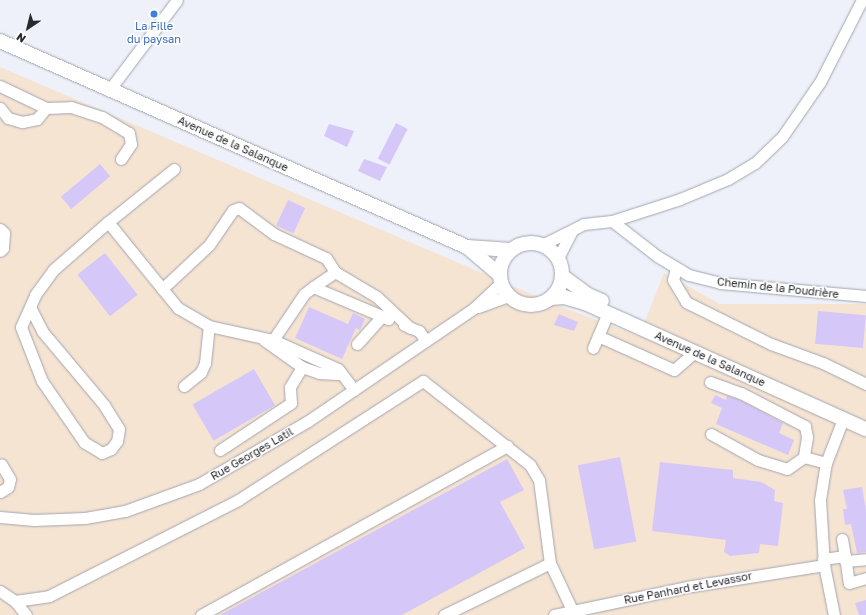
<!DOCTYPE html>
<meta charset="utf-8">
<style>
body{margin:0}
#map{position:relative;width:866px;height:615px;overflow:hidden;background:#eef1fa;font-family:"Golos Text",sans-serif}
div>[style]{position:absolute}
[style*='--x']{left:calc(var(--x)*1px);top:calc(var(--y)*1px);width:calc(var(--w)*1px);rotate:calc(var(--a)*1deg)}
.commercial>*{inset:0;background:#f6e4d3}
.building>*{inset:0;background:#d5c7f8;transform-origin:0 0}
.roads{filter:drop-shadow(0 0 1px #a2a5ad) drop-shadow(0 0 1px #a2a5ad)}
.minor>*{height:11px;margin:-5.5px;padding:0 5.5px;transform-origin:5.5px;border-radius:5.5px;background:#fff}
.major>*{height:14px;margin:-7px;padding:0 7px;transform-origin:7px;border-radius:7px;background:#fff}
.major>.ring{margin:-7px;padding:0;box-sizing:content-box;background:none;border:14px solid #fff;border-radius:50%}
.dots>*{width:11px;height:11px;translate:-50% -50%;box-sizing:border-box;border:2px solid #fff;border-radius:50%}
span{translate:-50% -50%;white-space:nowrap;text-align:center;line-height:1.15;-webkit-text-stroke:3px #fff;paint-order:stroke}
.shop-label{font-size:11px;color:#366cbe}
.street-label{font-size:11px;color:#28292d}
.north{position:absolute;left:8px;top:8px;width:40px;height:40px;-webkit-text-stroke:3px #fff;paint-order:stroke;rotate:215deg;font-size:11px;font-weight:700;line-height:16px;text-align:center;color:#28292d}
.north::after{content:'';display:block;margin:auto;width:14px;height:18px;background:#28292d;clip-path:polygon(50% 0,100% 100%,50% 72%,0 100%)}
</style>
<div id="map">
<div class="commercial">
<i style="clip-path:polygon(0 67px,562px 307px,639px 336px,664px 273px,720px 304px,866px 304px,866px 615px,0 615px)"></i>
</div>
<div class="building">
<i style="left:396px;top:123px;width:13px;height:40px;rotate:27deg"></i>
<i style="clip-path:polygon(329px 124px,354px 131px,347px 147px,324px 136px)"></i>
<i style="clip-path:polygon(364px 159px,387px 167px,380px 181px,358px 171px)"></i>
<i style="left:100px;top:164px;width:16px;height:51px;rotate:50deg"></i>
<i style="left:288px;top:200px;width:19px;height:28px;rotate:25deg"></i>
<i style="left:105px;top:253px;width:53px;height:35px;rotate:52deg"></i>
<i style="clip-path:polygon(309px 307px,348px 324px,353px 313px,365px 319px,360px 330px,356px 328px,342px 359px,295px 338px)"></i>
<i style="left:818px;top:311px;width:48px;height:33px;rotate:5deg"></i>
<i style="clip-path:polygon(559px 314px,578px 322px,574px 331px,554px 325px)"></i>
<i style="left:254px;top:369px;width:42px;height:71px;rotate:60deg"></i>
<i style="clip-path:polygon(715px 395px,726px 400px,727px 396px,738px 399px,783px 423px,779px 433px,794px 440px,788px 455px,716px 424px,722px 408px,711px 403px)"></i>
<i style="left:620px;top:457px;width:86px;height:43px;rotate:79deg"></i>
<i style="clip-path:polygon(507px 459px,524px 490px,500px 502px,525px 548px,402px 615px,220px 615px)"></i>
<i style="clip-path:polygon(660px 462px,733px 470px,733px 478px,761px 482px,775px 490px,774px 501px,783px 503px,778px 546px,760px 544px,759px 553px,730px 556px,724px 552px,726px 540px,652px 531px)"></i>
<i style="clip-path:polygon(862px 487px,866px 510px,866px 552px,857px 553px,851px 524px,845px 525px,843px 509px,847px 509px,843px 490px)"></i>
<i style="clip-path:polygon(866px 600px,866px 615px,859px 615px,855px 603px)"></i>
</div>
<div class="roads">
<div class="minor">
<i style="--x:0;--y:86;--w:51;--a:25.6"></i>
<i style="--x:46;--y:108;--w:25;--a:-2"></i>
<i style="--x:71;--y:107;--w:33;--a:18"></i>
<i style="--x:102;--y:117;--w:31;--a:31"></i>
<i style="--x:129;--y:133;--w:11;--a:80"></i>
<i style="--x:131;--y:144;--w:18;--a:124"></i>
<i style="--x:110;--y:89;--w:111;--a:-53"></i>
<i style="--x:0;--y:108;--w:13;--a:51"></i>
<i style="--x:8;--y:118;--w:15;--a:16"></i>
<i style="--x:22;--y:122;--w:15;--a:-11"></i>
<i style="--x:37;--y:119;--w:14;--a:-51"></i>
<i style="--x:174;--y:169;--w:85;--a:141.2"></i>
<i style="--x:108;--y:222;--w:111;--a:50.9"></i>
<i style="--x:178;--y:308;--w:36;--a:30"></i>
<i style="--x:209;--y:326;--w:66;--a:12.3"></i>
<i style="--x:612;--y:221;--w:57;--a:37.9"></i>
<i style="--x:657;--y:256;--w:37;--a:31"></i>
<i style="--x:689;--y:275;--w:32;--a:14"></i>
<i style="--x:720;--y:283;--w:147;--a:5.1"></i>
<i style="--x:0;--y:229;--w:6;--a:45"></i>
<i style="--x:4;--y:233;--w:15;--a:94"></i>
<i style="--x:3;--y:248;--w:4;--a:135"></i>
<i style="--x:542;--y:245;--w:47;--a:-26.6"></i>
<i style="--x:584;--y:224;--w:28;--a:-6"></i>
<i style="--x:612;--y:221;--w:71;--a:-17.9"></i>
<i style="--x:680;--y:199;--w:52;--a:-22.6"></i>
<i style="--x:728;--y:179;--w:31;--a:-31"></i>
<i style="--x:755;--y:163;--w:37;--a:-44"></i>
<i style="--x:782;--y:137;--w:67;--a:-55.4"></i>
<i style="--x:820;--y:82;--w:92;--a:-62.9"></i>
<i style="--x:558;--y:258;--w:29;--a:-63"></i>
<i style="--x:676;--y:268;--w:12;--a:104"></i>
<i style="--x:673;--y:280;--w:26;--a:59"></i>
<i style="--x:686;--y:302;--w:95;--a:26.3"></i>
<i style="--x:771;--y:344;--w:55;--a:20.1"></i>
<i style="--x:823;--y:363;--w:48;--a:26"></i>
<i style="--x:313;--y:287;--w:27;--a:-34"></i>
<i style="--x:335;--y:272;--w:49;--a:30.8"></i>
<i style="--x:377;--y:297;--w:45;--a:43.2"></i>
<i style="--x:162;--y:289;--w:64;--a:-43.1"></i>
<i style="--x:209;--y:245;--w:42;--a:-55.6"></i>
<i style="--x:233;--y:210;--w:6;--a:-18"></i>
<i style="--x:239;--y:208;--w:44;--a:36.6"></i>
<i style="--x:274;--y:234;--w:57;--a:24.8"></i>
<i style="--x:326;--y:258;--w:17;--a:57"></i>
<i style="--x:30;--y:307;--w:27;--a:63"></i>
<i style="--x:42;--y:331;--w:97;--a:50"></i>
<i style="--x:104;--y:405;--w:28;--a:58"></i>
<i style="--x:119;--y:429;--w:12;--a:99"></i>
<i style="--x:117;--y:441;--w:10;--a:127"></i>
<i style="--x:111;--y:449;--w:10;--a:156"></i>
<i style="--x:102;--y:453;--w:21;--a:-149"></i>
<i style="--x:84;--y:442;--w:74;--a:-124.5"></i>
<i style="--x:42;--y:381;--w:58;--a:-111.3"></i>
<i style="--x:21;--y:327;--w:35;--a:-66"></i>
<i style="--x:35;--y:295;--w:31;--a:-54"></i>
<i style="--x:53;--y:270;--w:73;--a:-41.1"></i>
<i style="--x:478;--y:307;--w:33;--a:-20"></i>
<i style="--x:404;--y:325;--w:16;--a:22"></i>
<i style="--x:419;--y:331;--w:12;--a:55"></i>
<i style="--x:598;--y:336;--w:83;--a:24.1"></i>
<i style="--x:674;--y:370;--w:28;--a:-41"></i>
<i style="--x:264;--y:340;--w:47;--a:35.4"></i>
<i style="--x:302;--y:367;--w:18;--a:19"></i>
<i style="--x:319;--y:373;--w:22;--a:3"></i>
<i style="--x:357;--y:344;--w:38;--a:-48"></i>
<i style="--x:382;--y:316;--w:7;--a:27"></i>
<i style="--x:593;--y:348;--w:38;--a:-67"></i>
<i style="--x:710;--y:382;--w:33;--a:20"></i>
<i style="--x:741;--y:393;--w:72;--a:27.3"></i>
<i style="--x:805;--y:426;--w:11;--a:80"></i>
<i style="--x:807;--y:437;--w:20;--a:99"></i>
<i style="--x:184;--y:386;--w:22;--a:-39"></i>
<i style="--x:201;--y:372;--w:10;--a:-66"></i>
<i style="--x:205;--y:363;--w:37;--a:-84"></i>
<i style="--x:354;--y:390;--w:26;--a:-127"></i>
<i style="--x:338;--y:369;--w:71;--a:-156"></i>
<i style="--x:273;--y:340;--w:55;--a:-56"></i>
<i style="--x:304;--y:294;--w:11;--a:-38"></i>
<i style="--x:313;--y:287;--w:75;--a:22.8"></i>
<i style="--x:711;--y:434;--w:54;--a:29"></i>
<i style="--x:758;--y:460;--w:30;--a:17"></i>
<i style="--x:787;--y:469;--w:21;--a:-35"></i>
<i style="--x:804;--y:457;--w:23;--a:15"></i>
<i style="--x:220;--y:450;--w:85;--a:-33.5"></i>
<i style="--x:291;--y:403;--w:16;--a:-94"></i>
<i style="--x:290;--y:387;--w:23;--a:-59"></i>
<i style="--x:0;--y:492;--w:9;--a:-32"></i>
<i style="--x:8;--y:487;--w:8;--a:-76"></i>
<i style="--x:10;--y:479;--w:17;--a:-121"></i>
<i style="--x:0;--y:517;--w:34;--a:5"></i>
<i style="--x:34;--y:520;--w:51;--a:-2.2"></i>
<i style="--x:85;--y:518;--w:41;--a:-9.9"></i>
<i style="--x:125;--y:511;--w:79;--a:-20"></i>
<i style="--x:199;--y:484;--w:126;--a:-30"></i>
<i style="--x:308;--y:421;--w:201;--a:-34.2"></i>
<i style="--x:474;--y:308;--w:37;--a:-43"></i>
<i style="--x:842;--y:539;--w:17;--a:80"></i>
<i style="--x:823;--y:559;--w:22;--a:-8"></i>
<i style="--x:845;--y:556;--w:27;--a:82"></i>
<i style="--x:849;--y:583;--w:18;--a:-16"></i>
<i style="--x:845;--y:561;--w:21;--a:-5"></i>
<i style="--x:0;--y:591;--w:18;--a:34"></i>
<i style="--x:15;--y:601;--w:18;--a:52"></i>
<i style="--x:15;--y:601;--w:34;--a:-8"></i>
<i style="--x:49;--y:596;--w:212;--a:-26.9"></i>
<i style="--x:238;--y:500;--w:220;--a:-32.8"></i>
<i style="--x:423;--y:381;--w:136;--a:38.1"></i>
<i style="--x:530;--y:465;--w:17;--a:59"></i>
<i style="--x:539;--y:480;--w:84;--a:82.5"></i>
<i style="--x:201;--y:615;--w:350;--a:-28.9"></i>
<i style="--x:444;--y:615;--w:118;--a:-26.1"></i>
<i style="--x:550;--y:563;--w:52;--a:64.9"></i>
<i style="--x:554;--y:615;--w:141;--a:-11.9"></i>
<i style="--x:692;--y:586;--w:134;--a:-9"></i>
<i style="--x:834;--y:615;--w:51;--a:-101.3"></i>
<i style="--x:824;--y:565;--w:65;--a:-93.5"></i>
<i style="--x:820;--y:500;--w:37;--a:-81"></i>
<i style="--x:826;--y:463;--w:47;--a:-68.9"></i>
</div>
<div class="major">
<i style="--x:0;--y:41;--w:510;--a:23.8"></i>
<i style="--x:467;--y:247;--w:43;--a:40.3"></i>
<i class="ring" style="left:500px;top:243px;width:48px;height:48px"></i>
<i style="--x:467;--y:247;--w:44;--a:3.9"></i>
<i style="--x:562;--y:276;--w:32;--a:36"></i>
<i style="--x:588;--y:295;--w:15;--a:23"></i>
<i style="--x:551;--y:298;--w:13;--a:-4"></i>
<i style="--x:564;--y:297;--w:22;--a:16"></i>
<i style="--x:585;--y:303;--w:308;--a:24.2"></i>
</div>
</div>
<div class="dots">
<i style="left:154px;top:14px;background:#3f7fe0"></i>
</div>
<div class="shop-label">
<span style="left:154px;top:33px">La Fille<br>du paysan</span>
</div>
<div class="street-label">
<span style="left:233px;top:144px;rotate:24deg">Avenue de la Salanque</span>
<span style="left:778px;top:288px;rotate:6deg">Chemin de la Poudrière</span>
<span style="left:710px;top:359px;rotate:24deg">Avenue de la Salanque</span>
<span style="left:252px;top:454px;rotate:-30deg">Rue Georges Latil</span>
<span style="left:688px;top:588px;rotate:-11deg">Rue Panhard et Levassor</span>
</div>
<div class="north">N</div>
</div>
